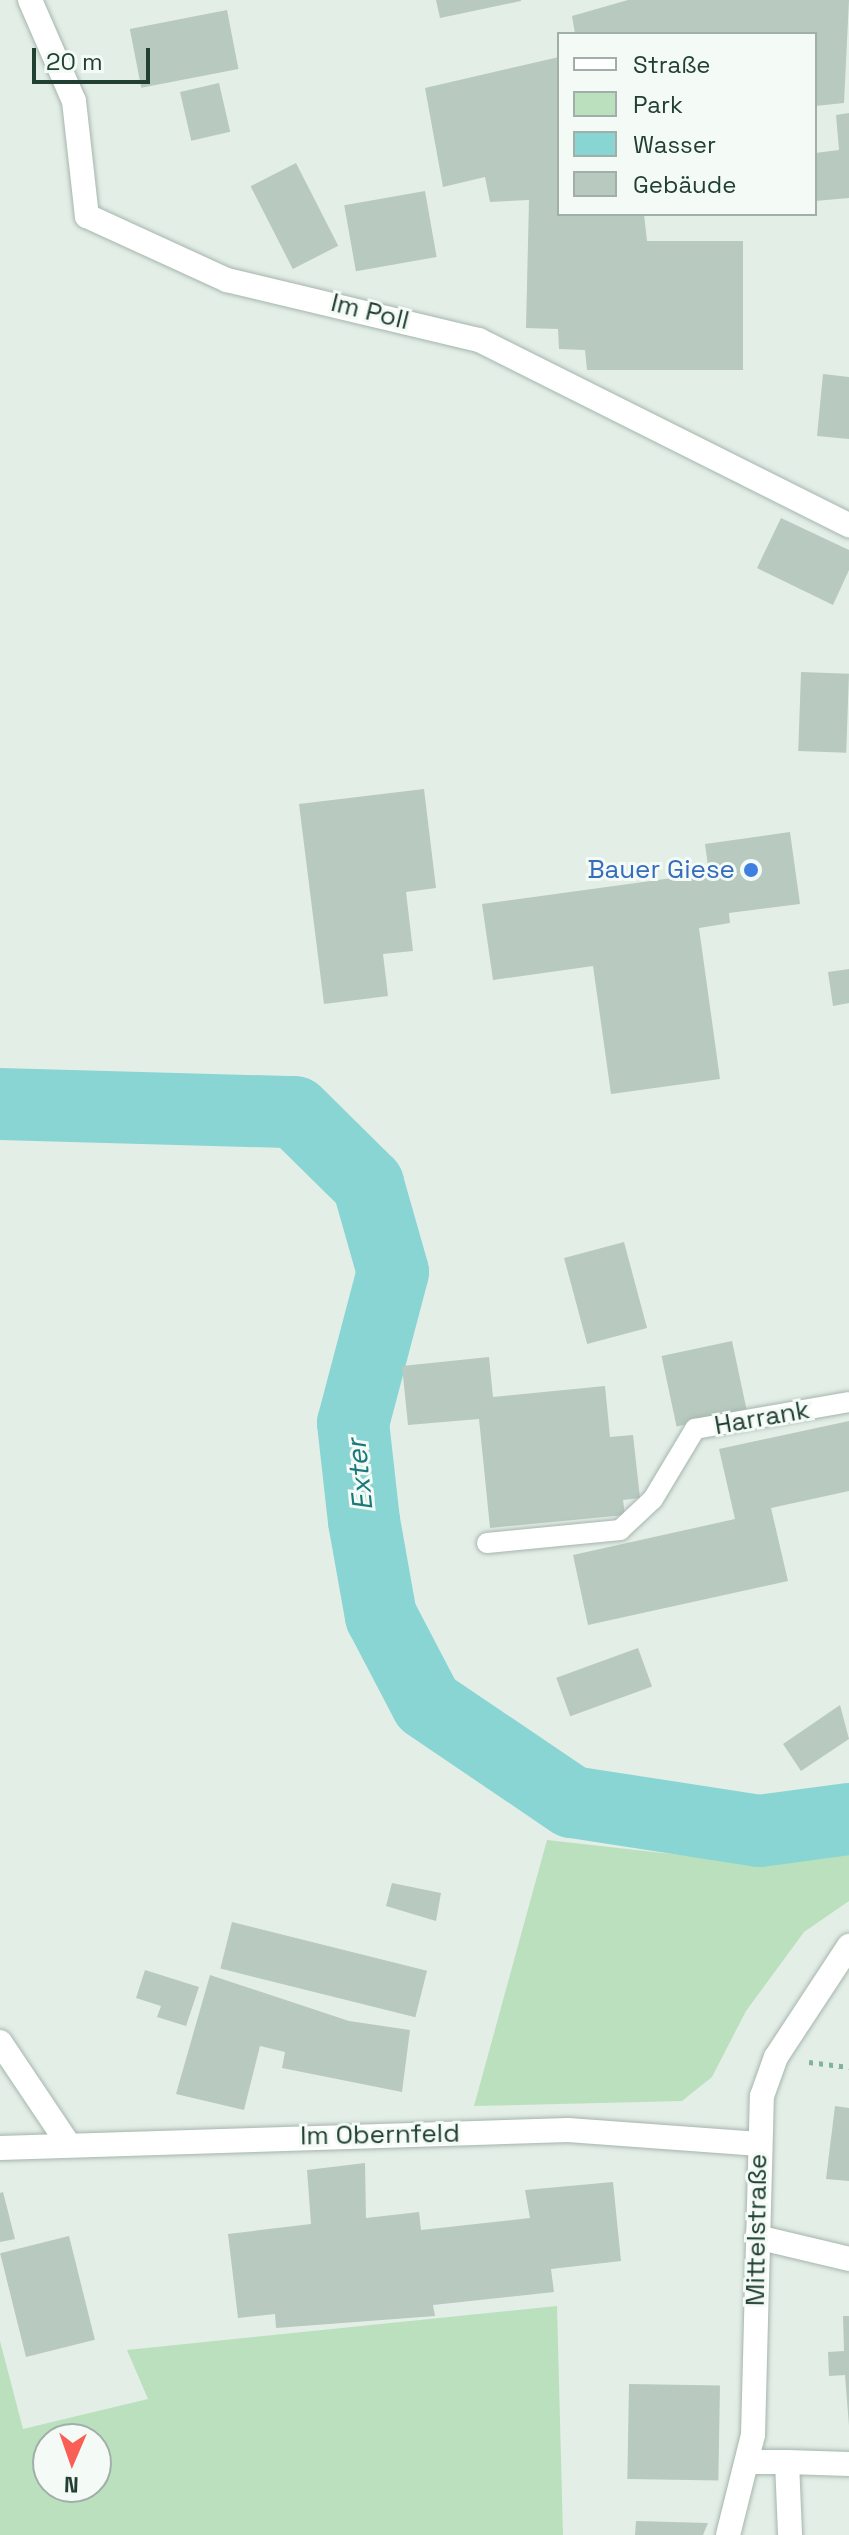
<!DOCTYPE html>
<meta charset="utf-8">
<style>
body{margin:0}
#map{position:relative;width:849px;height:2535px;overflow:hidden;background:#e3eee7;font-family:"Space Grotesk",sans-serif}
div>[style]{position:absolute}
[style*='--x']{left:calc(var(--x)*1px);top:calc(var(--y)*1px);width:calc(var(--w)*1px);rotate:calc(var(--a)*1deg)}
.green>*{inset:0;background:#bbe0be}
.water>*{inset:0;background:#88d5d3}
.river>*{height:72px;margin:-36px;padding:0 36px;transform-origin:36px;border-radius:36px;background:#88d5d3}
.building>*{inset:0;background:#b8c9bf;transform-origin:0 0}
.path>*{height:5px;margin-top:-2.5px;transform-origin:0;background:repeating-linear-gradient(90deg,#81b39a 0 4px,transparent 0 10px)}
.roads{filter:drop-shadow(0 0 2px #a5b6ad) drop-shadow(0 0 2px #a5b6ad)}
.lane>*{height:20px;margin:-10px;padding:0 10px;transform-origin:10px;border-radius:10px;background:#fff}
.street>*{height:24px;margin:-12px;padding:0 12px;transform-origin:12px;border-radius:12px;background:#fff}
.secondary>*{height:24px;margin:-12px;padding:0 12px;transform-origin:12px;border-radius:12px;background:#fff}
.dots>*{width:22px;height:22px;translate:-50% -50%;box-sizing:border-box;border:4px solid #f4faf6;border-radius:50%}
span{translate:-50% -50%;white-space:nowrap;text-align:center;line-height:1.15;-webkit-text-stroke:6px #f4faf6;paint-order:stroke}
.street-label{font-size:26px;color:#214032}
.shop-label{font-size:26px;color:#366cbe}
.right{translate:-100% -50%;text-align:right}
.water-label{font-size:28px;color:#187a78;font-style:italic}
.legend{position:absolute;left:557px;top:32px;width:260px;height:184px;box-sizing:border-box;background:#f4faf6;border:2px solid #a0b0a8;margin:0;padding:10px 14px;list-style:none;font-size:24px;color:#214032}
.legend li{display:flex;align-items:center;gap:16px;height:40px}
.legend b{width:40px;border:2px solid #a0b0a8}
.north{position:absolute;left:32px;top:2423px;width:80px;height:80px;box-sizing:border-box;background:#f4faf6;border:2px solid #a0b0a8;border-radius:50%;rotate:182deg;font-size:22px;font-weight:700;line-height:32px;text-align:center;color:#214032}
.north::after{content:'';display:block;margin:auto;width:28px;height:36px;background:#f95f55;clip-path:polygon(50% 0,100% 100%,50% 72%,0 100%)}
.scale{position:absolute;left:32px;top:48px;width:118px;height:36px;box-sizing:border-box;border:4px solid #214032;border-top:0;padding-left:10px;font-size:24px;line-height:28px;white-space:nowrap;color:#214032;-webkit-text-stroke:6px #f4faf6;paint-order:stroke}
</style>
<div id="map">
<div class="green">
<i style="clip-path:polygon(547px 1840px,752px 1863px,849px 1843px,849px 1901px,804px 1932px,746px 2011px,712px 2077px,682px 2101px,474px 2106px)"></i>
<i style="clip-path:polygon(evenodd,557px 2306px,563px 2535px,0 2535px,0 2341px,23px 2429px,148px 2399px,127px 2350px,557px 2306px,48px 2439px,96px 2439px,96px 2487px,48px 2487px,48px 2439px)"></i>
</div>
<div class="water">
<i style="clip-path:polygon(630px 1792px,736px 1817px,849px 1796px,849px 1843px,752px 1863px,693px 1857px,630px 1835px,572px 1802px)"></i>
</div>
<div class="river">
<i style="--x:0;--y:1104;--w:295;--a:1.6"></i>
<i style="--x:295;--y:1112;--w:103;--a:44.6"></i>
<i style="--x:368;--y:1184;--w:91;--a:74.1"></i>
<i style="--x:393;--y:1272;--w:156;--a:104.8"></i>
<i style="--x:353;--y:1423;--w:99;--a:83.6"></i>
<i style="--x:364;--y:1521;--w:97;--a:79.9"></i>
<i style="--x:381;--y:1616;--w:99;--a:62.4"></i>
<i style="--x:427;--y:1704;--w:175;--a:34.1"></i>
<i style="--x:572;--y:1802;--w:189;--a:8.8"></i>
<i style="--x:759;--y:1831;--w:91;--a:-7.6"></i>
</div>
<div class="building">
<i style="clip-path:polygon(436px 0,521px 0,521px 1px,440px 18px)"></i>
<i style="clip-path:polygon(628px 0,849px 0,844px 103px,815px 106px,815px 34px,575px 34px,572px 16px)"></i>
<i style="left:227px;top:10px;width:60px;height:99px;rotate:79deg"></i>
<i style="clip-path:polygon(559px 57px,559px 214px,644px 214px,647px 241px,743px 241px,743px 370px,587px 370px,585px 350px,559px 349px,558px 329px,526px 328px,529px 200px,490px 202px,485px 177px,443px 187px,425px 88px)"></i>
<i style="left:219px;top:83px;width:50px;height:40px;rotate:77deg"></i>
<i style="clip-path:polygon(849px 113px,849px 198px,815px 201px,815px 153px,839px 150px,836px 115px)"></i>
<i style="left:296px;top:163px;width:93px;height:51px;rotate:63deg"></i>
<i style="left:425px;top:191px;width:67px;height:82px;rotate:80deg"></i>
<i style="clip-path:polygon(823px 374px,849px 377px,849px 439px,817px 436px)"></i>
<i style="clip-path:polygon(781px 518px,849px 550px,849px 570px,833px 605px,757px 568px)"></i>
<i style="left:801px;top:672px;width:48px;height:79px;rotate:2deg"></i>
<i style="clip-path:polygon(424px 789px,436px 888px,406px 892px,413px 951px,383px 954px,388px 996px,324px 1004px,299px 804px)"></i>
<i style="clip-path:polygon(790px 832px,800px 904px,729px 913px,730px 923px,699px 928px,720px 1079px,611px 1094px,593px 966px,493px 980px,482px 904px,709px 873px,705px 844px)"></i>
<i style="clip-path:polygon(849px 969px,849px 1003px,833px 1006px,828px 972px)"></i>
<i style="left:624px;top:1242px;width:89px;height:62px;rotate:75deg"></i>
<i style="left:732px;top:1341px;width:72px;height:72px;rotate:78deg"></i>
<i style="clip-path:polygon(489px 1357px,493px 1397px,605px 1386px,610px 1437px,633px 1435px,640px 1498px,623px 1500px,625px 1515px,490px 1528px,479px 1419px,408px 1425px,402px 1366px)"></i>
<i style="clip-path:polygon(849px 1421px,849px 1491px,771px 1508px,788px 1581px,588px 1625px,573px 1555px,735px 1519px,719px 1449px)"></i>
<i style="left:638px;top:1648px;width:41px;height:87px;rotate:70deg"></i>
<i style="clip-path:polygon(840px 1705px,849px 1739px,801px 1771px,783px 1744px)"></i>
<i style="clip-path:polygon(392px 1883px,441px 1893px,436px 1921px,386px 1906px)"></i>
<i style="left:232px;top:1922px;width:201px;height:48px;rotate:14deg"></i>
<i style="clip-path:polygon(145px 1970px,199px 1987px,186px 2026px,157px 2017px,161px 2006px,136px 1998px)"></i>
<i style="clip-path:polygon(210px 1975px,349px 2021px,410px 2030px,402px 2092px,282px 2068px,285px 2052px,260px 2046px,244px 2110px,176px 2094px)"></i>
<i style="clip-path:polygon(835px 2106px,849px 2108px,849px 2181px,826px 2179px)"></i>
<i style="clip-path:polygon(365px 2163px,366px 2218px,419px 2212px,421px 2230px,530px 2218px,525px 2190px,613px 2182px,621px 2261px,551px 2269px,554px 2292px,433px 2305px,435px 2316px,276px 2328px,275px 2314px,238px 2318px,228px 2234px,311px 2224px,307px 2170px)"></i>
<i style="clip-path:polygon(3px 2192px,15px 2239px,0 2242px,0 2193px)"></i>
<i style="left:69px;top:2236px;width:107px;height:71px;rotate:76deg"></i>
<i style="clip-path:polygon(843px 2316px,849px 2316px,849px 2426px,845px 2375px,829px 2376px,828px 2352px,844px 2351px)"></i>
<i style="left:629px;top:2384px;width:91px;height:95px;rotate:1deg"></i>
<i style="clip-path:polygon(636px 2521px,708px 2523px,703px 2535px,635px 2535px)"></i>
</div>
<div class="path">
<i style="--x:809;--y:2062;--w:40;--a:7.1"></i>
</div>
<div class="roads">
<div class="lane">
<i style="--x:487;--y:1543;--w:134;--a:-5.6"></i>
<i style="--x:620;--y:1530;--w:45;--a:-43.2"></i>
<i style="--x:653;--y:1499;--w:82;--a:-59"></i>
<i style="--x:695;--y:1429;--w:156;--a:-9.9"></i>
</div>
<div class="street">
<i style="--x:30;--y:0;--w:110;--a:66.5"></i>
<i style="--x:74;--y:101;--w:116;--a:83.6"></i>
<i style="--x:87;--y:216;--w:154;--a:24.6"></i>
<i style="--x:227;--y:280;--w:259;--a:13.4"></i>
<i style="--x:479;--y:340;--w:414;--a:26.6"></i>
<i style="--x:0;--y:2042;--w:120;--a:56.2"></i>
<i style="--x:0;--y:2148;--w:568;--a:-1.82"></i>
<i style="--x:568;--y:2130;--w:192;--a:4.2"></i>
<i style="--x:757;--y:2237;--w:95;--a:13.4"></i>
<i style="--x:747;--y:2462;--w:40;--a:0"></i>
<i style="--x:787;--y:2462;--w:73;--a:87.6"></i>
<i style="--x:787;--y:2462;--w:62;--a:1.8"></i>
</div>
<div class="secondary">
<i style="--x:728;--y:2535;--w:103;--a:-76"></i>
<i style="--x:753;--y:2435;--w:339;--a:-88.5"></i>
<i style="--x:762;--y:2096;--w:41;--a:-70.3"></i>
<i style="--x:776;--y:2057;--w:133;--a:-56.7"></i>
</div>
</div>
<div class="dots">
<i style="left:751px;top:870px;background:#3f7fe0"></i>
</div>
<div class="street-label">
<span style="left:370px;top:312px;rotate:14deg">Im Poll</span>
<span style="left:762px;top:1418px;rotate:-10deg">Harrank</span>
<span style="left:380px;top:2135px;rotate:-1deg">Im Obernfeld</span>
<span style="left:757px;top:2230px;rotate:-89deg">Mittelstraße</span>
</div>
<div class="shop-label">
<span class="right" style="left:735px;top:870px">Bauer Giese</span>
</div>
<div class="water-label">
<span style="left:359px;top:1475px;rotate:-96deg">Exter</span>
</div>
<ul class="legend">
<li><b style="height:10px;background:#fff"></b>Straße</li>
<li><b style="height:22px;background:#bbe0be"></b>Park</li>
<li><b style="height:22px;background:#88d5d3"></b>Wasser</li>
<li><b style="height:22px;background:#b8c9bf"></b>Gebäude</li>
</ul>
<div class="north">N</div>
<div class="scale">20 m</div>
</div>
